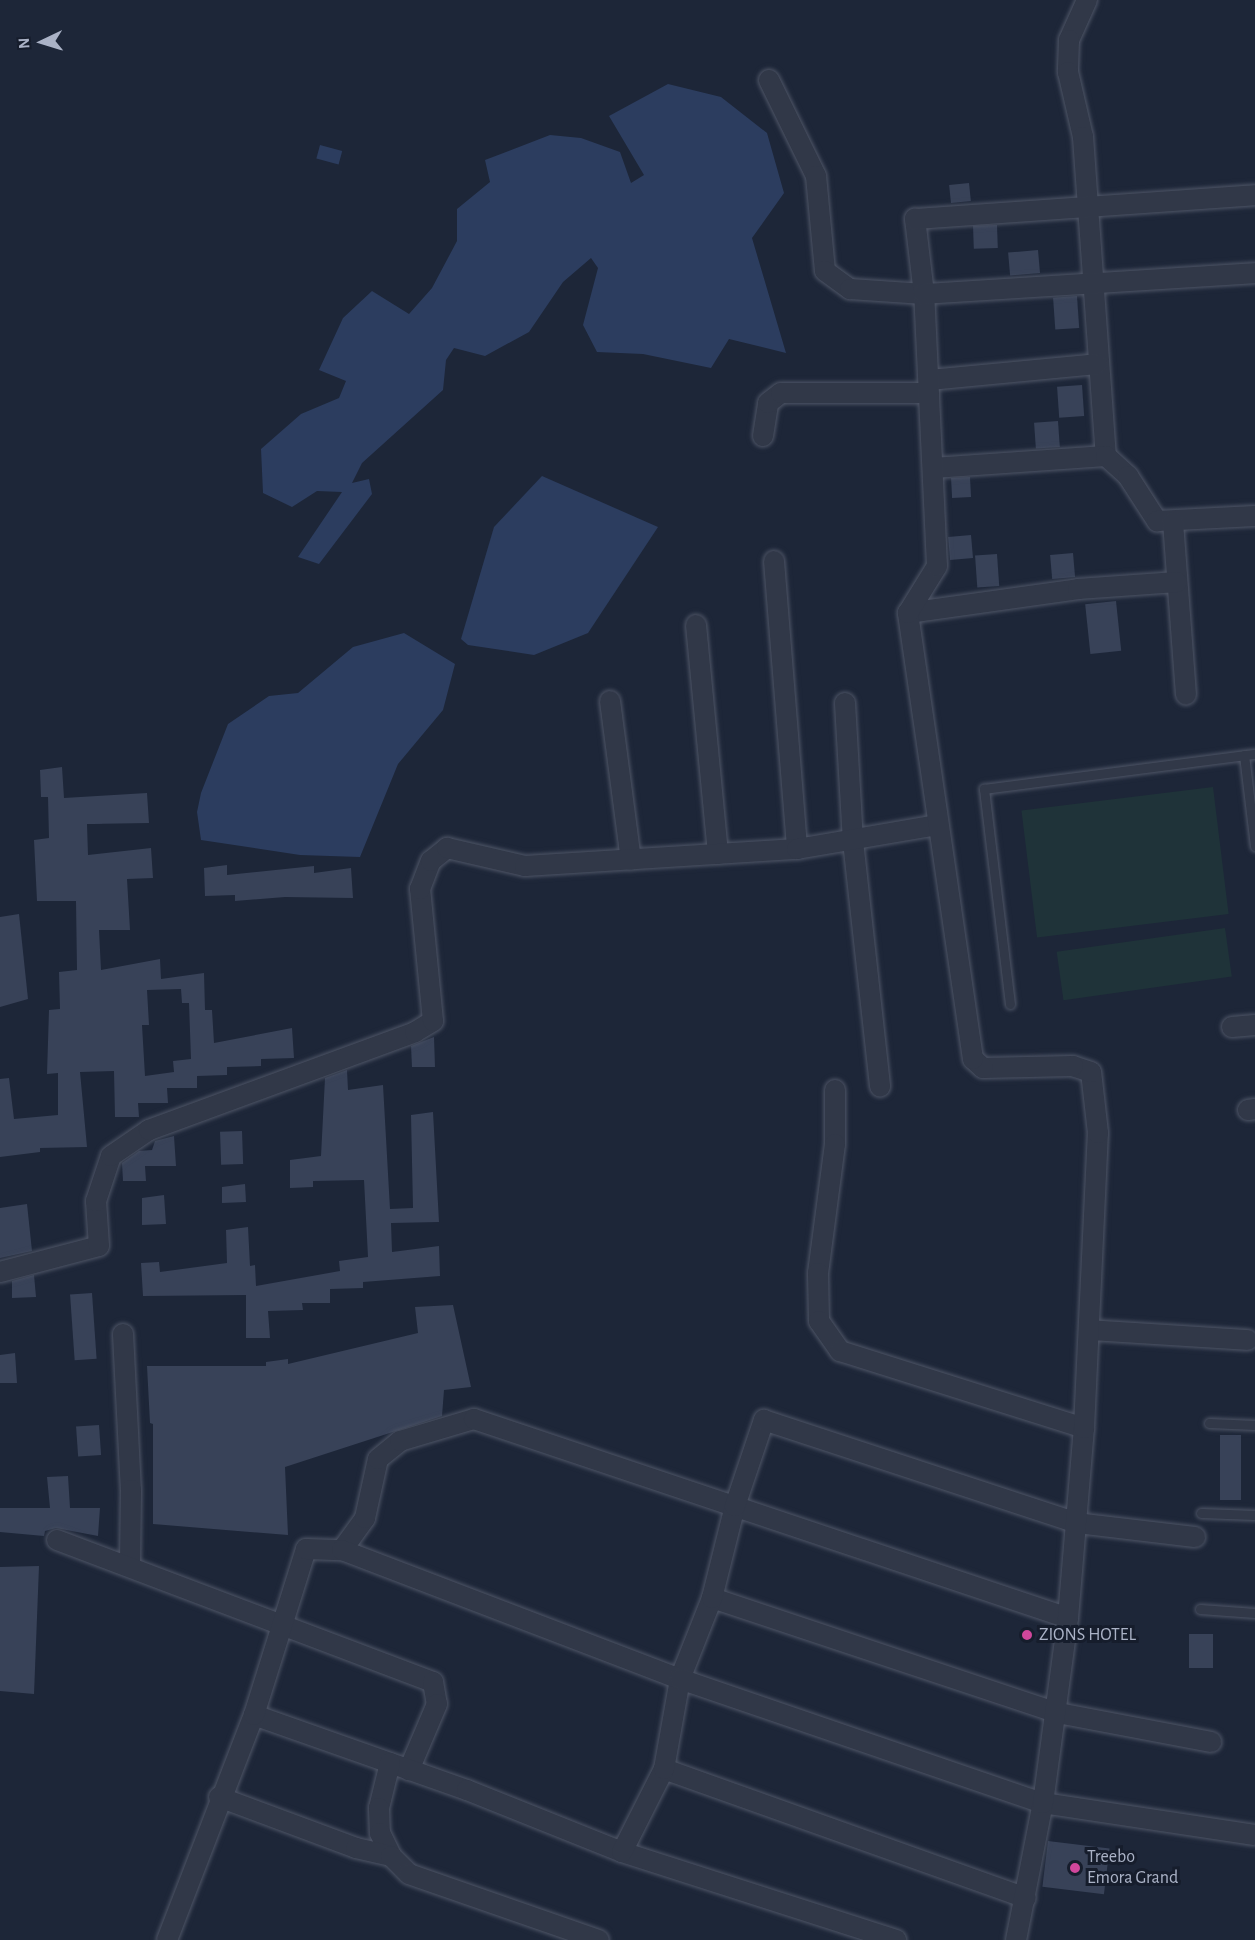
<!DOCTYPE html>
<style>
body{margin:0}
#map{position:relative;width:1255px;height:1940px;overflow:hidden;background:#1d2638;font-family:"Alegreya Sans",sans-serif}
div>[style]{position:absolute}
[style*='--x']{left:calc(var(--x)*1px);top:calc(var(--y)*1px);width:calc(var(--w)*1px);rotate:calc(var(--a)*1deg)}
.green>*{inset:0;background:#1f3339;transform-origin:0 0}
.water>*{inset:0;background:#2c3d5f;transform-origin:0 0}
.building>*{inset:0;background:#384258;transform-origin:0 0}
.roads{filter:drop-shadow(0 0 2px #4e5566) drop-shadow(0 0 2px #4e5566)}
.service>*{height:9px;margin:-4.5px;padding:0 4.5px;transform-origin:4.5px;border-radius:4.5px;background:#313848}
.minor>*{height:20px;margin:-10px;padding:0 10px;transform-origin:10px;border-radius:10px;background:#313848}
.dots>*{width:16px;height:16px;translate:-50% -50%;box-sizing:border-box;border:3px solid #161d2c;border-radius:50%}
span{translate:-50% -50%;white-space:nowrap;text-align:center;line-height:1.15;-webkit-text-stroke:6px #161d2c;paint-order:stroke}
.poi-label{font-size:18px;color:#aab2c6}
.left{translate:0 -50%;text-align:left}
.north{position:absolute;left:12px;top:12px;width:60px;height:60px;-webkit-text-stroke:4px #161d2c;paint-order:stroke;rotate:266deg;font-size:16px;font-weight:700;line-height:24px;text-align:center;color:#aab2c6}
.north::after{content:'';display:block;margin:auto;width:21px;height:27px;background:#aab2c6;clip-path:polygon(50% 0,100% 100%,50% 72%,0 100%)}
</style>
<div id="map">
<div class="green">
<i style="left:1213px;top:787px;width:128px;height:193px;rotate:83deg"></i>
<i style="left:1225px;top:928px;width:49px;height:170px;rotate:82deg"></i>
</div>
<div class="water">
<i style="clip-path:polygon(668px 84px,721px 97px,767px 133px,784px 193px,752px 238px,786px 353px,729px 339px,711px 368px,643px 354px,597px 352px,583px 325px,598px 268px,591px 258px,563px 282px,529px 332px,485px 356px,454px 348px,446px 360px,443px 390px,362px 463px,352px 483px,369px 479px,372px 494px,319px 564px,298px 557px,342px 492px,317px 491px,292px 507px,263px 493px,261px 449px,301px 414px,339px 398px,346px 381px,319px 370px,343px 318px,372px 291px,409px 314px,432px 288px,457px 241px,457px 209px,490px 182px,485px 160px,550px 135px,581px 138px,620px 152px,631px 183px,644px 175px,609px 116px)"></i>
<i style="left:320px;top:145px;width:23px;height:14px;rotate:15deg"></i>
<i style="clip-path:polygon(542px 476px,658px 527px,588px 633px,534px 655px,468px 645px,461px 639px,494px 527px)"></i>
<i style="clip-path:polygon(404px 633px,455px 664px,443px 710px,398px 764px,360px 857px,300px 855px,201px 840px,197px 812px,201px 793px,228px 724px,269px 696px,298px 693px,353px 647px)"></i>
</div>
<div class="building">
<i style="left:969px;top:183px;width:18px;height:20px;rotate:84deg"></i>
<i style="left:997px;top:225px;width:23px;height:24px;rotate:88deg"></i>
<i style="left:1038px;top:250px;width:23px;height:30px;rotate:85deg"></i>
<i style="left:1077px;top:296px;width:32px;height:24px;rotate:86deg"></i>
<i style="left:1082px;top:385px;width:31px;height:25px;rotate:86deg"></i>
<i style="left:1058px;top:421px;width:26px;height:24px;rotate:86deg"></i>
<i style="left:970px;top:477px;width:20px;height:19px;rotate:87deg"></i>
<i style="left:971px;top:535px;width:23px;height:23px;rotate:85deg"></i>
<i style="left:1073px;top:553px;width:24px;height:23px;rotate:85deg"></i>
<i style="left:997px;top:554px;width:32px;height:22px;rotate:86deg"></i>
<i style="left:1116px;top:601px;width:50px;height:31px;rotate:84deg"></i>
<i style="clip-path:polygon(evenodd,62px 767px,64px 798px,147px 793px,149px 823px,87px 824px,88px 855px,151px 848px,153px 878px,127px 879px,130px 930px,99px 930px,101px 970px,160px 959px,161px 979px,204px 973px,205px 1010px,212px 1010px,214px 1043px,292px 1028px,294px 1058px,261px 1059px,261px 1066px,227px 1067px,227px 1075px,197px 1076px,197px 1088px,167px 1088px,168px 1103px,138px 1103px,139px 1117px,115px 1117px,114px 1071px,80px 1072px,87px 1147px,40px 1148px,40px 1152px,0 1157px,0 1079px,9px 1078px,14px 1119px,58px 1115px,58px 1073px,47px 1074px,49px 1010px,60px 1009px,59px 972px,77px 970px,76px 901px,37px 901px,34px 840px,49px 838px,48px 797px,41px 797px,40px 770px,62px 767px,181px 989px,182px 1003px,189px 1003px,191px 1059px,173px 1061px,174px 1072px,145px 1076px,142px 1025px,149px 1025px,147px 990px,181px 989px)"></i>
<i style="clip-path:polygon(227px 865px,227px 875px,314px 866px,314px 873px,351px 868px,353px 898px,285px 897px,235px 901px,235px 895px,205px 896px,204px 868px)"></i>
<i style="clip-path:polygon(19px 914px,28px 999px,0 1007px,0 917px)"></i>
<i style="clip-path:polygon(434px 1037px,435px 1067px,412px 1067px,411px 1046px)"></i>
<i style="clip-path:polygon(347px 1070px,348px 1090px,383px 1085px,390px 1209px,413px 1208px,411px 1115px,433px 1112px,439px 1222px,391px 1223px,392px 1252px,439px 1246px,440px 1276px,363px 1282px,363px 1288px,330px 1289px,330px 1303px,302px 1303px,303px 1310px,268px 1311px,270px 1338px,246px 1338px,246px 1295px,143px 1296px,141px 1263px,159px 1262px,160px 1272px,227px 1263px,226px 1230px,248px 1227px,250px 1266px,255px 1265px,256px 1286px,340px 1271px,339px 1261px,368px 1257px,364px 1180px,313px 1181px,313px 1187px,290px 1188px,290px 1160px,321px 1156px,325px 1078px)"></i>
<i style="left:242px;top:1131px;width:33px;height:22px;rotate:88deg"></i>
<i style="clip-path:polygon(174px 1136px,176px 1166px,145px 1166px,146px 1181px,123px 1181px,122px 1163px,139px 1151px,152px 1150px,155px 1141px)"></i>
<i style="clip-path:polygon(245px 1184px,246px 1202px,222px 1203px,222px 1187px)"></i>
<i style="clip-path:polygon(164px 1195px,166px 1224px,142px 1225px,142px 1198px)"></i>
<i style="clip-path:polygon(27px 1204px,32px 1251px,0 1258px,0 1208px)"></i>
<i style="clip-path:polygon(34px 1275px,36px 1297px,12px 1298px,12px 1281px)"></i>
<i style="left:92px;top:1293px;width:66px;height:22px;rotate:86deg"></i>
<i style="clip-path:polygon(453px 1305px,471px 1387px,444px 1390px,442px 1416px,285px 1467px,288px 1535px,153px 1524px,153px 1424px,150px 1423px,147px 1366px,266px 1366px,266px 1362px,288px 1359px,288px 1364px,418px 1333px,415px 1307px)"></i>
<i style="clip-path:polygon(15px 1353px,17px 1383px,0 1383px,0 1355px)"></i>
<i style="left:99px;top:1425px;width:30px;height:23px;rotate:86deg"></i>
<i style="left:1220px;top:1435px;width:21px;height:65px"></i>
<i style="clip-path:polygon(68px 1476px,70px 1508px,100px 1508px,98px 1536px,56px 1528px,45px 1531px,44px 1536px,0 1532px,0 1508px,50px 1508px,47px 1477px)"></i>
<i style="clip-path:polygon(39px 1566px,34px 1694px,0 1691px,0 1567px)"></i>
<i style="left:1189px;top:1634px;width:24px;height:34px"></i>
<i style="left:1048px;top:1841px;width:62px;height:46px;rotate:7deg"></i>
</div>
<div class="roads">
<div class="service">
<i style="--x:1244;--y:755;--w:92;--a:83.1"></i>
<i style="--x:1010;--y:1004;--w:217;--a:-96.9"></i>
<i style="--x:984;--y:789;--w:273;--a:-7.4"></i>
<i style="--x:1209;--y:1423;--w:46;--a:2.5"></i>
<i style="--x:1201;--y:1513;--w:54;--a:2.1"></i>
<i style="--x:1200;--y:1609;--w:55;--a:4.2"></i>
</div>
<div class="minor">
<i style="--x:1087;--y:0;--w:44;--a:114.2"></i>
<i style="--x:1069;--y:40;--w:32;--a:92"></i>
<i style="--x:1068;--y:72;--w:67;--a:77"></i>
<i style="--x:1083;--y:137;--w:320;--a:85.9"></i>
<i style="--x:769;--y:80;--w:107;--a:63.9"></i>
<i style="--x:816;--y:176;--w:95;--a:84.6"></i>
<i style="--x:825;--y:271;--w:31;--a:36"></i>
<i style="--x:850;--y:289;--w:74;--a:3.9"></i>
<i style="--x:924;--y:294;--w:76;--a:-96.8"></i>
<i style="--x:915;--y:219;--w:341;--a:-4"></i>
<i style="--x:929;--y:380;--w:169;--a:-5.4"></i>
<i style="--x:763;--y:436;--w:33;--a:-81"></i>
<i style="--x:768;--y:403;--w:16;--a:-38"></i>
<i style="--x:781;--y:393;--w:148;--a:0"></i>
<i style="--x:933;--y:468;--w:173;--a:-4"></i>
<i style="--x:1106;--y:456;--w:30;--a:42"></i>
<i style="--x:1128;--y:476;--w:54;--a:57.2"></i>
<i style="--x:1157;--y:521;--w:98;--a:-2.9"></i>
<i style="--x:1173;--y:522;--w:173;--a:85.7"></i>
<i style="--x:774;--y:561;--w:289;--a:85.4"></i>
<i style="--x:908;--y:613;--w:172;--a:-8"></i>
<i style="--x:1078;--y:589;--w:99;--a:-4"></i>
<i style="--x:696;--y:625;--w:230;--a:84.5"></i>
<i style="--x:610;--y:701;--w:160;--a:82.5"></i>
<i style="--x:845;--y:703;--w:138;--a:86.7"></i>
<i style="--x:853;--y:841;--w:247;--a:83.7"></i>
<i style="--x:1232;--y:1027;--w:23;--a:-5"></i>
<i style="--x:835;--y:1090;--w:54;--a:90"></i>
<i style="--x:835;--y:1144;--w:130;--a:97.5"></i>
<i style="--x:818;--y:1273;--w:48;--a:88.8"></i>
<i style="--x:819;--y:1321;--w:37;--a:55"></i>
<i style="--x:840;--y:1351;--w:256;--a:17.5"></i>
<i style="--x:1248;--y:1110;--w:7;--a:-8"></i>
<i style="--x:0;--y:1272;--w:102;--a:-14.7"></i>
<i style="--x:99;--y:1246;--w:45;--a:-93.8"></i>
<i style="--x:96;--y:1201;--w:47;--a:-71.6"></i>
<i style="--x:111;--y:1156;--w:46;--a:-34.4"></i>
<i style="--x:149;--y:1130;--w:283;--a:-20.2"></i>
<i style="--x:415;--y:1032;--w:21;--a:-31"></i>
<i style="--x:433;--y:1021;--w:133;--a:-95.6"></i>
<i style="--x:420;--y:889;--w:30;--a:-69"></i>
<i style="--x:431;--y:861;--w:21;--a:-39"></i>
<i style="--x:447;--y:848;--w:80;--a:13"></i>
<i style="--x:525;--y:866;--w:273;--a:-3.6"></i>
<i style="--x:797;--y:849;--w:143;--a:-9.7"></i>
<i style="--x:1089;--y:1330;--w:159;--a:3.6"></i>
<i style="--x:123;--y:1334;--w:156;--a:87.1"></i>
<i style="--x:131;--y:1490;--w:75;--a:90.8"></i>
<i style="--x:57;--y:1540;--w:402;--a:20.7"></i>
<i style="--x:433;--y:1682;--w:22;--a:80"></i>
<i style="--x:437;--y:1704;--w:72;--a:113"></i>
<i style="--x:342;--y:1550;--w:39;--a:-54"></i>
<i style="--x:365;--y:1518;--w:60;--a:-77.6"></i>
<i style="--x:378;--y:1459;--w:28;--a:-39"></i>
<i style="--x:400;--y:1441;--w:77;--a:-16.6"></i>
<i style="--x:474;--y:1419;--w:626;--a:18.52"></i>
<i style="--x:712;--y:1598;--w:365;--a:18.4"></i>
<i style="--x:1058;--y:1713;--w:156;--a:10.7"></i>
<i style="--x:254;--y:1715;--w:226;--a:19.4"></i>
<i style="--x:467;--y:1790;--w:167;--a:21.8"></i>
<i style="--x:622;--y:1852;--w:288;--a:17.8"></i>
<i style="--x:390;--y:1763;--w:46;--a:103.7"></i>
<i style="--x:379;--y:1808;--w:25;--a:88"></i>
<i style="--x:380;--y:1833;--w:25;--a:64"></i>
<i style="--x:664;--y:1769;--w:384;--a:19.6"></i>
<i style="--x:219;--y:1797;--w:146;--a:20.4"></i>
<i style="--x:356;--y:1848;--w:36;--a:13"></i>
<i style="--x:391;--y:1856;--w:25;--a:45"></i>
<i style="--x:409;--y:1874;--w:201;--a:19.2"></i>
<i style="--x:622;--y:1852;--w:93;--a:-63.2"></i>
<i style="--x:664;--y:1769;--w:91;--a:-79.9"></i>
<i style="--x:680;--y:1679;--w:87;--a:-68.4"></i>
<i style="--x:712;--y:1598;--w:95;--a:-76"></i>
<i style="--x:735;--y:1506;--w:91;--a:-71.4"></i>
<i style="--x:764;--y:1420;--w:330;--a:18.2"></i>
<i style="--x:1077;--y:1523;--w:119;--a:6.8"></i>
<i style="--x:167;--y:1940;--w:241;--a:-68.9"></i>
<i style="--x:254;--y:1715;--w:174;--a:-72.6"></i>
<i style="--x:306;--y:1549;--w:36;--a:2"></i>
<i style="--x:342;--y:1550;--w:362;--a:20.9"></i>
<i style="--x:680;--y:1679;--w:384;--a:18.9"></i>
<i style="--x:1043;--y:1803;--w:214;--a:8.6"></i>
<i style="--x:1016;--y:1940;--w:140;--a:-78.9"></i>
<i style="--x:1043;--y:1803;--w:187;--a:-82.3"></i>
<i style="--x:1068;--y:1618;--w:191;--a:-85.2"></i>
<i style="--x:1084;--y:1428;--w:295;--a:-87.3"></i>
<i style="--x:1098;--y:1133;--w:61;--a:-96.5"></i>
<i style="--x:1091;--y:1072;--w:19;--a:-162"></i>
<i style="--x:1073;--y:1066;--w:90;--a:178.7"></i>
<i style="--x:983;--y:1068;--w:13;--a:-138"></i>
<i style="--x:973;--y:1059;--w:451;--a:-98.3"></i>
<i style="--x:908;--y:613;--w:55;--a:-58.3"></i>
<i style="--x:937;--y:566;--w:272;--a:-92.7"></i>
<i style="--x:924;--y:294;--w:332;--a:-3.6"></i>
</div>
</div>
<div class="dots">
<i style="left:1027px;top:1635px;background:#d1479c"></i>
<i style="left:1075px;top:1868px;background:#d1479c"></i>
</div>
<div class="poi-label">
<span class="left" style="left:1039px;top:1635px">ZIONS HOTEL</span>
<span class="left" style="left:1087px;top:1868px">Treebo<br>Emora Grand</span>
</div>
<div class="north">N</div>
</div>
